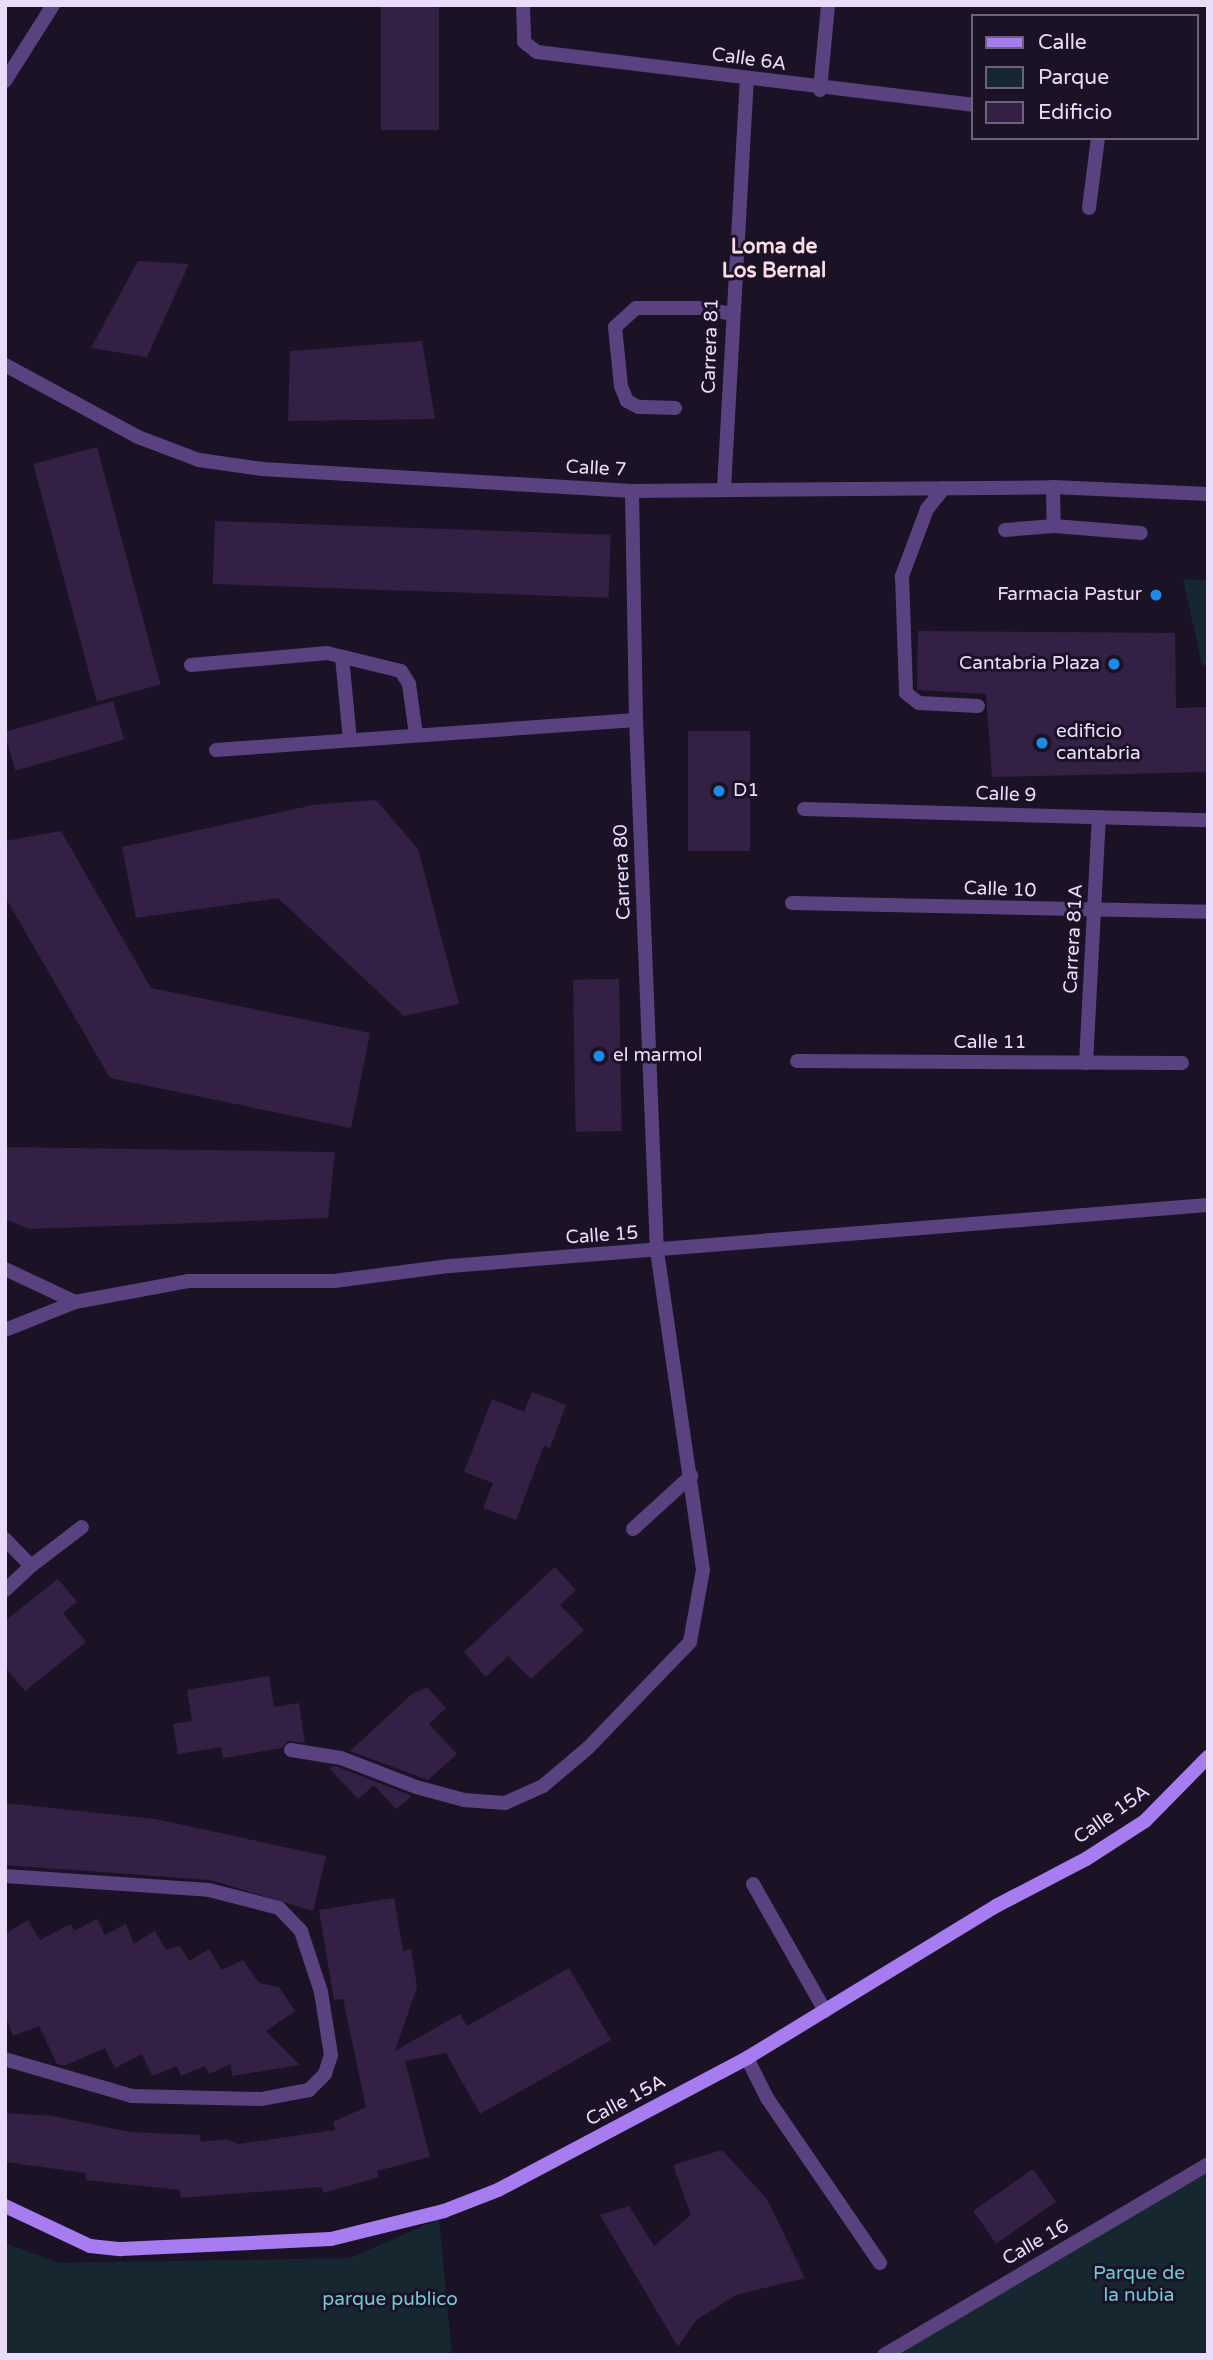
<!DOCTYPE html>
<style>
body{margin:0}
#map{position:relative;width:1213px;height:2360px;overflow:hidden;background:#1c1226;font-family:"Varela Round",sans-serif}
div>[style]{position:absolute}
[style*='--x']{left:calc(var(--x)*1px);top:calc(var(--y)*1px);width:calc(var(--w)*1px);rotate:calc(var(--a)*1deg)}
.green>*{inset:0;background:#16272f}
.building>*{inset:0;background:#342045;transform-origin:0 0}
.lane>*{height:14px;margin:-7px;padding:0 7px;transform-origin:7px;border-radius:7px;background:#5a4280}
.street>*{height:14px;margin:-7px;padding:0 7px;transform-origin:7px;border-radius:7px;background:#5a4280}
.secondary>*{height:14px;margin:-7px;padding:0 7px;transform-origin:7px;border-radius:7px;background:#a87cf1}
.dots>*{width:19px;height:19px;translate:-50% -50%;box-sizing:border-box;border:4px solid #1c1226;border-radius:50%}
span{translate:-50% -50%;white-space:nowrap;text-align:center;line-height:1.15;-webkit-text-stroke:6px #1c1226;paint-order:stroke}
.street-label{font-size:19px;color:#eadbfb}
.poi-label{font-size:19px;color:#eadbfb}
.right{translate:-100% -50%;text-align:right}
.left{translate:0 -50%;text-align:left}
.park-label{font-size:19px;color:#6ecad4}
.neighbourhood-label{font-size:21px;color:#fbdde6;font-weight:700}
.frame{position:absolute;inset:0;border:7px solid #eadbfb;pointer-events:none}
.legend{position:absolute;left:971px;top:14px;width:228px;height:126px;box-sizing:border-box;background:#1c1226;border:2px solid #6e627b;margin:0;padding:9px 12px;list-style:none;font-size:21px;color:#eadbfb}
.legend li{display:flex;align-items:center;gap:14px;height:35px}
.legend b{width:35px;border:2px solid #6e627b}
</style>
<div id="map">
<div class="green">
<i style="clip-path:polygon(1183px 579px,1208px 580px,1208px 665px,1202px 665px)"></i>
<i style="clip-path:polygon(1208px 2164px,1208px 2355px,884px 2355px)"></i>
<i style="clip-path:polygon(439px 2219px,452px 2355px,5px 2355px,5px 2243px,59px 2263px,350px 2258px)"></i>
</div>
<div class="building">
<i style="left:381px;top:5px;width:58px;height:125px"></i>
<i style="clip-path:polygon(138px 261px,189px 264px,147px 357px,91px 348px)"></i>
<i style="clip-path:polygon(422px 341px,435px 419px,288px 421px,290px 351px)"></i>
<i style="left:97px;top:447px;width:246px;height:66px;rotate:75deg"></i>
<i style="left:215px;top:521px;width:396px;height:63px;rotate:2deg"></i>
<i style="clip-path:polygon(918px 631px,1175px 633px,1176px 708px,1208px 707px,1208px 772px,992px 777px,986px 694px,917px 690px)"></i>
<i style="left:113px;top:701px;width:40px;height:113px;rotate:74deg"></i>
<i style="left:750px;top:731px;width:120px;height:62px;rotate:90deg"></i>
<i style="clip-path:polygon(376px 800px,418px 849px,459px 1004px,404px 1016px,278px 898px,136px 918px,122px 847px,313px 805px)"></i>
<i style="clip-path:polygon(61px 831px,151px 988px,370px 1033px,351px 1128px,110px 1078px,5px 897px,5px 841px)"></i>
<i style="left:619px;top:979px;width:152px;height:46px;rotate:89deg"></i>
<i style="clip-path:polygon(5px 1147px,335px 1152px,328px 1218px,29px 1229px,5px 1219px)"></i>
<i style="clip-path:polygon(532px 1392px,566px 1405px,550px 1448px,544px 1446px,516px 1520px,483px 1508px,493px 1483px,464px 1472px,492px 1399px,524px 1412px)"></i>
<i style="clip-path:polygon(555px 1567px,576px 1590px,560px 1605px,584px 1630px,531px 1679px,508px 1656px,486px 1677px,464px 1652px)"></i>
<i style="clip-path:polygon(58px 1579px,77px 1602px,63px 1613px,86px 1642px,25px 1691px,5px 1667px,5px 1621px)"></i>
<i style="clip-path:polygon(269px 1676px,274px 1707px,299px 1703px,305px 1743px,288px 1741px,282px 1748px,223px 1758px,221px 1747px,178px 1754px,173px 1724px,192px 1721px,187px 1690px)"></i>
<i style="clip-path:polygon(427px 1687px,446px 1708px,429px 1724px,457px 1754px,428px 1780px,350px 1751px,412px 1694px)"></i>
<i style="clip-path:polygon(333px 1766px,338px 1767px,412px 1796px,396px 1809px,374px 1785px,358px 1799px,330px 1769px)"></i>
<i style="clip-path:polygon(5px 1803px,155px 1819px,326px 1856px,313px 1911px,210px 1880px,5px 1865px)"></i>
<i style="clip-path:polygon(394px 1898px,403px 1951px,411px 1949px,417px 1987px,395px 2051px,460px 2014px,467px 2026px,569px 1968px,611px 2040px,480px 2114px,446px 2053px,405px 2061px,430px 2157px,377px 2171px,379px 2177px,323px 2193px,321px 2187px,181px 2198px,180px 2190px,86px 2180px,86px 2173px,5px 2162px,5px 2113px,52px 2116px,130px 2132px,200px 2135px,201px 2142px,227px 2139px,238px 2144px,335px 2130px,333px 2122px,366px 2107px,343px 1999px,334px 2000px,319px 1910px)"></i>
<i style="clip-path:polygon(97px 1919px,105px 1935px,126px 1924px,134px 1944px,155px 1931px,166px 1950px,180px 1946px,189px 1961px,209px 1949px,222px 1970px,243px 1960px,259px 1983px,279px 1987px,295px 2011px,266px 2031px,300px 2065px,232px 2076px,231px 2064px,209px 2074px,205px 2066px,181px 2076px,177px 2066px,152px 2076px,142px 2054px,115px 2068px,105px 2048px,64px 2066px,57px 2064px,39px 2026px,13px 2036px,5px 2015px,5px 1934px,28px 1920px,40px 1940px,71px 1924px,74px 1931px)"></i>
<i style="clip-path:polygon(722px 2150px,767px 2199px,805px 2278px,736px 2295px,696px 2320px,678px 2347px,600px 2215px,629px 2206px,654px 2246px,691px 2215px,673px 2165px)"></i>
<i style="left:1033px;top:2169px;width:40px;height:73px;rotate:55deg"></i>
</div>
<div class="lane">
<i style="--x:5;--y:81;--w:90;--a:-57.7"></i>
<i style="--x:820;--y:90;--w:85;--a:-84.6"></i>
<i style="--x:675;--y:408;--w:37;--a:-178"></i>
<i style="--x:638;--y:407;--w:13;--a:-151"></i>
<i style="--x:627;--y:401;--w:16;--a:-112"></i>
<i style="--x:621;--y:386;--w:59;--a:-95.8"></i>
<i style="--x:615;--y:327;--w:28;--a:-42"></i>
<i style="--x:636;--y:308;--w:65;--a:0"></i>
<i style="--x:701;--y:308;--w:31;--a:11"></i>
<i style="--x:1053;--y:487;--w:39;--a:89"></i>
<i style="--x:944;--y:488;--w:27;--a:129"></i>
<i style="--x:927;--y:509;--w:72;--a:110.5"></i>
<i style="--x:902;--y:576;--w:117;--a:88"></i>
<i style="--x:906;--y:693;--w:16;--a:38"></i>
<i style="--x:919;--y:703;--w:59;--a:2.9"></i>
<i style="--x:1005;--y:530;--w:49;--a:-4.7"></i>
<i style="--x:1054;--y:526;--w:87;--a:4.6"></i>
<i style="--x:342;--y:657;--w:83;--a:84.5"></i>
<i style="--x:191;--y:665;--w:137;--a:-5"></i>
<i style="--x:327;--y:653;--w:76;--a:13.7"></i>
<i style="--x:401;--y:671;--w:15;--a:58"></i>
<i style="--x:409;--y:684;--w:51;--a:82.2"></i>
<i style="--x:216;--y:750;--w:421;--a:-4.1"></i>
<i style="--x:633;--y:1529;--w:79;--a:-42.4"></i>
<i style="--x:5;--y:1539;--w:37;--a:46"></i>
<i style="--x:31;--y:1566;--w:35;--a:137"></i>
<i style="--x:31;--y:1566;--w:64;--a:-37.4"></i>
<i style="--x:291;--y:1750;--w:51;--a:9.1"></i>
<i style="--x:341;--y:1758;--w:80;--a:21.1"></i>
<i style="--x:416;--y:1787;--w:50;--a:15.2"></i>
<i style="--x:464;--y:1800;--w:41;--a:4.2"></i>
<i style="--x:505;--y:1803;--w:42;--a:-24.1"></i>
<i style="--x:543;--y:1786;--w:59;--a:-40.2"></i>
<i style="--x:588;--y:1748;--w:147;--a:-46.1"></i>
<i style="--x:690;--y:1642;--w:73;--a:-79.8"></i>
<i style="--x:703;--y:1570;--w:322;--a:-98.2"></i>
<i style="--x:5;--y:1876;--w:204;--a:3.9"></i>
<i style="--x:209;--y:1890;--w:72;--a:14.4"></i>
<i style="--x:279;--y:1908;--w:32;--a:46"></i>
<i style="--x:301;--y:1931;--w:64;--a:71.8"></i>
<i style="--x:321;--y:1992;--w:64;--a:81"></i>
<i style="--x:331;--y:2055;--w:20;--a:108"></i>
<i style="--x:325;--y:2074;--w:23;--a:135"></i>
<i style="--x:309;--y:2090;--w:49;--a:169.4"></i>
<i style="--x:261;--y:2099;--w:129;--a:-178.7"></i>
<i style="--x:132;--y:2096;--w:132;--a:-163.8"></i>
<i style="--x:753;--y:1884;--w:146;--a:60.4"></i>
<i style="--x:747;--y:2058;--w:45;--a:63.4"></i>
<i style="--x:767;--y:2098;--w:200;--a:55.6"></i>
</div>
<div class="street">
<i style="--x:523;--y:5;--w:37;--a:88"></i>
<i style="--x:524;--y:42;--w:16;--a:38"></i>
<i style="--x:537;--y:52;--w:439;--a:6.9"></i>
<i style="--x:1089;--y:208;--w:71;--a:-82.7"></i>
<i style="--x:5;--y:365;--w:151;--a:28.4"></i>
<i style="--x:138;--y:437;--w:65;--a:20.7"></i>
<i style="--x:199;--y:460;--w:64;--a:8.1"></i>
<i style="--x:262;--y:469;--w:371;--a:3.4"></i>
<i style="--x:632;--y:491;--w:421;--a:-0.5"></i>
<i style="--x:1053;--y:487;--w:155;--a:2.6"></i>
<i style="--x:724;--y:488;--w:410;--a:-86.8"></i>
<i style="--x:632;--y:491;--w:229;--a:89"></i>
<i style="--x:636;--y:720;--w:531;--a:87.74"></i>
<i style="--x:804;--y:809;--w:404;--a:1.6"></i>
<i style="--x:792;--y:903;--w:416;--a:1.2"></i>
<i style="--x:797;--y:1061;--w:385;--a:0.3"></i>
<i style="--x:1086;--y:1063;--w:246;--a:-87"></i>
<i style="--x:5;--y:1269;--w:77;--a:25.2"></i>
<i style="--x:5;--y:1330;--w:75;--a:-21.8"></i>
<i style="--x:75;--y:1302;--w:115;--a:-10.5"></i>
<i style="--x:188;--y:1281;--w:146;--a:0"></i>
<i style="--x:334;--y:1281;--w:117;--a:-7.4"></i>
<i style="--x:450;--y:1266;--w:760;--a:-4.6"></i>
<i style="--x:884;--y:2355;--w:376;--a:-30.5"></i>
</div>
<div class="secondary">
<i style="--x:5;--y:2206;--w:94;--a:25.2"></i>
<i style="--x:90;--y:2246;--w:31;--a:6"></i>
<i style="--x:121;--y:2249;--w:210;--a:-2.7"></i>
<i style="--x:331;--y:2239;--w:116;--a:-13.9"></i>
<i style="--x:444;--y:2211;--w:58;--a:-21.3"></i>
<i style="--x:498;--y:2190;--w:282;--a:-27.9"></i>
<i style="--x:747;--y:2058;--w:292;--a:-31.4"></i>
<i style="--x:996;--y:1906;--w:102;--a:-27.6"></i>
<i style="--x:1086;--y:1859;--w:70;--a:-32.8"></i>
<i style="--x:1145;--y:1821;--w:90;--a:-45.5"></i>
</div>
<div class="dots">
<i style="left:1156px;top:595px;background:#1b8be7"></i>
<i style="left:1114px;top:664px;background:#1b8be7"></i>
<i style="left:1042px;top:743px;background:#1b8be7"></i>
<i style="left:719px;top:791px;background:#1b8be7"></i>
<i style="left:599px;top:1056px;background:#1b8be7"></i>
</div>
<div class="street-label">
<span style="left:749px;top:60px;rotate:8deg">Calle 6A</span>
<span style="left:711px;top:346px;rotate:-88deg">Carrera 81</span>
<span style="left:596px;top:469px;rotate:3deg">Calle 7</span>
<span style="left:1006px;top:795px;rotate:2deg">Calle 9</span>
<span style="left:623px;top:872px;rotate:-92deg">Carrera 80</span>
<span style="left:1000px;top:890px;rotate:2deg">Calle 10</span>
<span style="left:1074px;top:939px;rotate:-87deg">Carrera 81A</span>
<span style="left:990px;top:1043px">Calle 11</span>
<span style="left:602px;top:1236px;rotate:-4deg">Calle 15</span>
<span style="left:1112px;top:1815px;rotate:-35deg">Calle 15A</span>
<span style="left:626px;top:2101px;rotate:-28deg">Calle 15A</span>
<span style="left:1036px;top:2243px;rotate:-30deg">Calle 16</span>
</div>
<div class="poi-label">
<span class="right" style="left:1142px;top:595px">Farmacia Pastur</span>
<span class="right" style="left:1100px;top:664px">Cantabria Plaza</span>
<span class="left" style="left:1056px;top:743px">edificio<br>cantabria</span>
<span class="left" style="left:733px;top:791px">D1</span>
<span class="left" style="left:613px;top:1056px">el marmol</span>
</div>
<div class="park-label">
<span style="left:1139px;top:2285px">Parque de<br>la nubia</span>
<span style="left:390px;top:2300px">parque publico</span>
</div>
<div class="neighbourhood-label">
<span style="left:774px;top:259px">Loma de<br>Los Bernal</span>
</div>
<div class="frame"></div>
<ul class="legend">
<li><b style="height:9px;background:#a87cf1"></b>Calle</li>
<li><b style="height:19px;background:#16272f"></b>Parque</li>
<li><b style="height:19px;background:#342045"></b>Edificio</li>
</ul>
</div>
